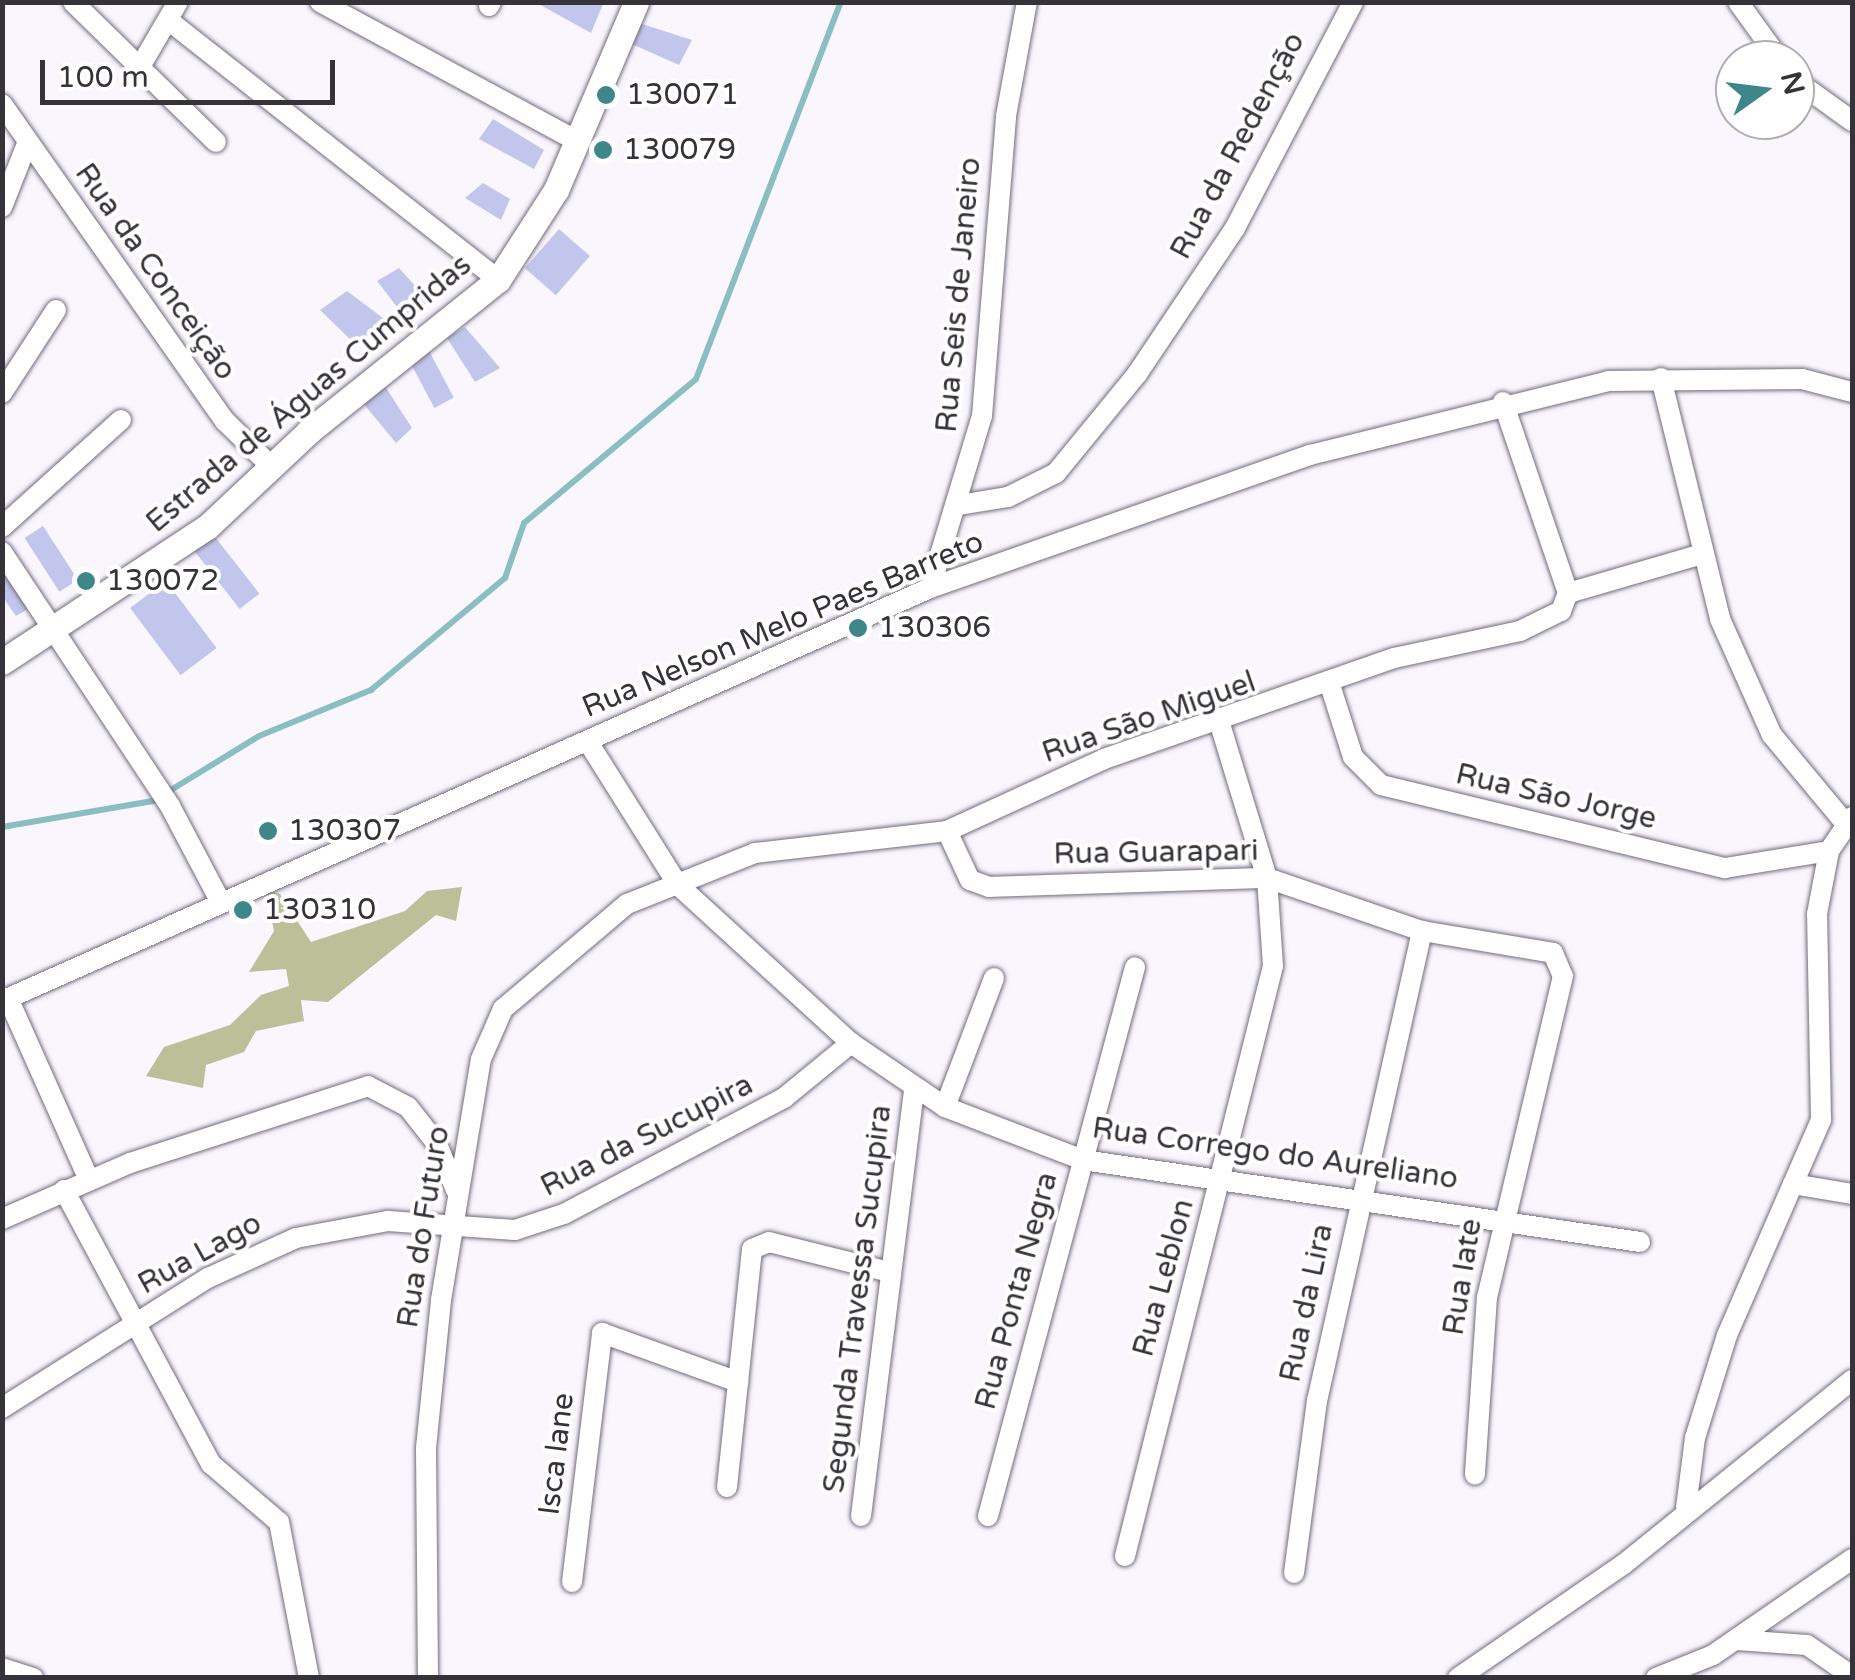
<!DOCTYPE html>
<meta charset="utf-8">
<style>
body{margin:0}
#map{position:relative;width:1855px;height:1680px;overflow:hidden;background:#faf6fe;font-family:"Varela Round",sans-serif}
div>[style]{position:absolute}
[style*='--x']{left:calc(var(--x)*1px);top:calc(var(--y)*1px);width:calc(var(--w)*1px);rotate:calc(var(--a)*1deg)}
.forest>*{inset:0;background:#bcc099}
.stream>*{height:6px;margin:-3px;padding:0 3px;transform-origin:3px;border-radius:3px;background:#8bbec0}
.building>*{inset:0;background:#c3c6ec;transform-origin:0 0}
.roads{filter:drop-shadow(0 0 2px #736b7c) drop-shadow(0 0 2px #736b7c)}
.minor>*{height:20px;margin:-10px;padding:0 10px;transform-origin:10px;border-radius:10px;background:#fff}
.major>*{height:25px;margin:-12.5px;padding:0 12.5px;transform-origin:12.5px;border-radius:12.5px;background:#fff}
.dots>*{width:28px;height:28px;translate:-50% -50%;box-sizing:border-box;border:5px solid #fff;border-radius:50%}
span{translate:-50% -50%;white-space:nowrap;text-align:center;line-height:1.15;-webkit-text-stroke:8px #fff;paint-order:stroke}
.poi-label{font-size:30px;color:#353239}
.left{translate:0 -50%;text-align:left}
.street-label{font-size:30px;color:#353239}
.frame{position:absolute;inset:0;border:5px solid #353239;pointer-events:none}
.north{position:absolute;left:1715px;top:40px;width:100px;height:100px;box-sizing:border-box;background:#fff;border:2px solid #aeadb0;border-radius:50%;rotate:76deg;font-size:28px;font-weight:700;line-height:40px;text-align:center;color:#353239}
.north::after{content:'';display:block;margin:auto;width:35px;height:45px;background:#3e868a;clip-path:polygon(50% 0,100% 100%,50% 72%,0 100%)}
.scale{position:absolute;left:40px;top:60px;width:295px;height:45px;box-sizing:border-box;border:5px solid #353239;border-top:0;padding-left:12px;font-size:30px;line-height:35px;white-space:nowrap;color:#353239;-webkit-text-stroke:8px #fff;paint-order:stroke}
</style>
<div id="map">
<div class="forest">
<i style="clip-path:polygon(462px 887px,456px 921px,436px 915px,328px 1002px,301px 1000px,304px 1021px,256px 1031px,244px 1052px,206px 1065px,203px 1088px,146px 1076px,164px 1047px,230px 1025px,261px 995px,289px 986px,286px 969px,249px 972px,274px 931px,266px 890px,280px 894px,311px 942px,405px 911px,427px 891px)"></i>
</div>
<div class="stream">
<i style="--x:2;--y:827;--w:153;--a:-9.8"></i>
<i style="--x:153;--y:801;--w:124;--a:-31.5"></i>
<i style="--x:259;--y:736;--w:121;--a:-22.3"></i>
<i style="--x:371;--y:690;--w:175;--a:-39.9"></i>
<i style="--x:505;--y:578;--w:58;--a:-70.9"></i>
<i style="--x:524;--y:523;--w:224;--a:-39.9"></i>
<i style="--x:696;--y:379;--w:404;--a:-69"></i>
</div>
<div class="building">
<i style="clip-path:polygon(535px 2px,604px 2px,591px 33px)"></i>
<i style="clip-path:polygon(633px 21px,692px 40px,679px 65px,625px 41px)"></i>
<i style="clip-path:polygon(493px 119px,544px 150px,534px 169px,479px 139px)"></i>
<i style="clip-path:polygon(483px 183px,510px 199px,501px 220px,465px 198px)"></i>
<i style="left:559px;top:229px;width:41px;height:52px;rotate:41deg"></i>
<i style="clip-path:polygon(399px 268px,430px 302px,404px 316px,377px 281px)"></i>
<i style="clip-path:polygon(347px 291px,387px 321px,356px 345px,320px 310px)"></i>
<i style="clip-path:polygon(465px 327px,500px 368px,475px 382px,447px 338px)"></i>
<i style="left:428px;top:349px;width:55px;height:22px;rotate:62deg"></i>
<i style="clip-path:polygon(381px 380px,412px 428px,396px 443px,358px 397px)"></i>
<i style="left:43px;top:526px;width:64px;height:22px;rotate:57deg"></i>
<i style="left:212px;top:533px;width:77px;height:25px;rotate:52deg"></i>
<i style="clip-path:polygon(2px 569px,33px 606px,16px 616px,2px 596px)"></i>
<i style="left:166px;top:581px;width:84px;height:45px;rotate:53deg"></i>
</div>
<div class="roads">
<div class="minor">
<i style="--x:73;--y:2;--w:200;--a:44.4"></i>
<i style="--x:320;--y:2;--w:292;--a:28.4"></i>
<i style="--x:1738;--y:2;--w:72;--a:54.1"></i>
<i style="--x:489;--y:6;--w:4;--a:-63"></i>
<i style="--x:168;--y:20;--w:420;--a:38.2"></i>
<i style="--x:141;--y:65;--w:73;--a:-59.6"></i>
<i style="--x:1795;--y:80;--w:70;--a:35.7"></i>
<i style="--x:2;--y:104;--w:388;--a:54.9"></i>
<i style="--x:225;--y:421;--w:64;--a:44.4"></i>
<i style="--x:2;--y:207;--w:68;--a:-68.4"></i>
<i style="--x:1661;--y:378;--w:248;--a:76.2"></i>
<i style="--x:1720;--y:619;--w:127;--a:65.9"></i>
<i style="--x:1772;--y:735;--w:116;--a:50.3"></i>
<i style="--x:2;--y:393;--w:99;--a:-57"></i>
<i style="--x:1503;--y:402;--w:202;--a:71.2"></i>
<i style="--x:959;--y:505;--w:50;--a:-9.3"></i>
<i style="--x:1008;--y:497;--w:54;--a:-26.6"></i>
<i style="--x:1056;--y:473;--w:128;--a:-50.7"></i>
<i style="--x:1137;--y:374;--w:176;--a:-56.1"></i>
<i style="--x:1235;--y:228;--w:255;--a:-62.4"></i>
<i style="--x:2;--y:527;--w:160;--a:-42"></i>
<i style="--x:2;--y:552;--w:305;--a:56.5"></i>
<i style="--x:170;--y:806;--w:103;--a:62.2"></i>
<i style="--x:930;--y:588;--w:180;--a:-73.2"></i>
<i style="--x:982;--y:416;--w:301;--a:-85.4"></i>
<i style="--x:1006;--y:116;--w:116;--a:-79.6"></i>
<i style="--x:1568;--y:593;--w:140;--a:-16.2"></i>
<i style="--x:1331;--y:688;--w:72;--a:72.3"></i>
<i style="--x:1353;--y:757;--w:40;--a:45"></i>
<i style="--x:1381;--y:785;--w:354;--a:13.6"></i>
<i style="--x:1725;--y:868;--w:105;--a:-9.3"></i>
<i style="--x:588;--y:742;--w:169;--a:57.8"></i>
<i style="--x:678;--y:885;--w:234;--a:42.4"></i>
<i style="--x:851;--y:1043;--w:114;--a:34.2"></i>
<i style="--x:945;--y:1107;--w:148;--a:21"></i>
<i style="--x:1083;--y:1160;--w:563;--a:8.37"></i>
<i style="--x:947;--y:831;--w:54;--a:64.9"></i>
<i style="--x:970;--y:880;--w:20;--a:20"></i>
<i style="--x:989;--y:887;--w:278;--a:-1.9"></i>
<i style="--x:1267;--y:878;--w:164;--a:18.9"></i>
<i style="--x:1422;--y:931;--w:133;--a:9.5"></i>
<i style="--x:1553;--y:953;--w:25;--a:67"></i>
<i style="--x:1563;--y:976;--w:330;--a:103.3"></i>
<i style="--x:1487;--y:1297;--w:178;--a:93.9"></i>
<i style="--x:8;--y:998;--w:199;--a:66"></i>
<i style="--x:2;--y:1001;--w:1016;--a:-23.99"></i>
<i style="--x:930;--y:588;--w:403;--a:-19.3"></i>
<i style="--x:1310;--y:455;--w:307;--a:-13.9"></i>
<i style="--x:1608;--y:381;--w:194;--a:-0.6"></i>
<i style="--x:1802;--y:379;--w:52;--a:14.6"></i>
<i style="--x:945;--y:1107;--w:138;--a:-69.2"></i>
<i style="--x:1793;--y:1184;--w:60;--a:9.6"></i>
<i style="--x:64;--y:1190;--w:311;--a:61.8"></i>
<i style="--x:211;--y:1464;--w:89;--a:40.5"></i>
<i style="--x:279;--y:1522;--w:159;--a:79.1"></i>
<i style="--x:2;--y:1219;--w:140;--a:-23.6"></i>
<i style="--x:130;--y:1163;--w:250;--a:-17.9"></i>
<i style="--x:368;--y:1086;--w:45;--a:27.7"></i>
<i style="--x:408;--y:1107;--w:47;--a:51.9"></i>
<i style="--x:437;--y:1144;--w:50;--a:67.6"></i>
<i style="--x:2;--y:1408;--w:244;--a:-32.3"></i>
<i style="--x:208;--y:1278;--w:97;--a:-24.4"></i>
<i style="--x:296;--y:1238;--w:94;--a:-10.5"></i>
<i style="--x:388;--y:1221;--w:127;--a:4.1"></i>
<i style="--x:515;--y:1230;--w:52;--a:-18.1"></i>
<i style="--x:564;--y:1214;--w:249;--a:-27.8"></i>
<i style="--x:784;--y:1098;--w:87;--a:-39.4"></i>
<i style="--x:727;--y:1487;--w:239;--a:-84"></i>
<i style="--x:752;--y:1249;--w:18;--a:-22"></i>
<i style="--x:769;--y:1242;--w:124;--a:14"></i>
<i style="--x:1686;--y:1508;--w:71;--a:-82.7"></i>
<i style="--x:1695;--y:1438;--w:108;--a:-72.7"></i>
<i style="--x:1727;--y:1335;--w:235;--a:-66.4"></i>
<i style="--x:1821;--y:1120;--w:206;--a:-91.1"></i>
<i style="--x:1817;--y:914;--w:64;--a:-79.2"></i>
<i style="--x:1829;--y:851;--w:41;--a:-55.9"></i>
<i style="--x:861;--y:1516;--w:429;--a:-82.9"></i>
<i style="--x:988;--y:1516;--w:568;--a:-75.01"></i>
<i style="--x:1125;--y:1556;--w:608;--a:-75.92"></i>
<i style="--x:1273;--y:966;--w:88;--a:-93.9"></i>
<i style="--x:1267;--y:878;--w:161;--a:-107"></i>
<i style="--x:1294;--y:1573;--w:174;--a:-82.4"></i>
<i style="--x:1317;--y:1401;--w:482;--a:-77.4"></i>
<i style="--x:572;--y:1582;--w:251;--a:-83.1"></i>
<i style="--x:602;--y:1333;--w:145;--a:19.8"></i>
<i style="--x:1737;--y:1640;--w:70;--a:4.1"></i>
<i style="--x:1807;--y:1645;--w:55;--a:34.6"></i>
<i style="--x:2;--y:1668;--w:33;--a:18"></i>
<i style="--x:428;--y:1678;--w:230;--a:-90.5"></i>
<i style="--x:426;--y:1448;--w:149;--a:-84.2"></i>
<i style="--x:441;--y:1300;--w:244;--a:-80.6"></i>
<i style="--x:481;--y:1059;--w:55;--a:-66.3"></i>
<i style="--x:503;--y:1009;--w:162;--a:-40.3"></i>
<i style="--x:627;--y:904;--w:138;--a:-21.7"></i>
<i style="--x:755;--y:853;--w:193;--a:-6.5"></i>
<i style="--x:947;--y:831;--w:173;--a:-24.6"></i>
<i style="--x:1104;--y:759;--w:307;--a:-19.2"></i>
<i style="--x:1394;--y:658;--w:129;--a:-12.1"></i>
<i style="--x:1520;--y:631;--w:46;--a:-26"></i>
<i style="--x:1561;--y:611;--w:19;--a:-69"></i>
<i style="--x:1458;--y:1678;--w:201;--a:-34.5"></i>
<i style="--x:1624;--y:1564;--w:293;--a:-38.9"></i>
<i style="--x:1656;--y:1678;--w:61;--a:-22"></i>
<i style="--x:1713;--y:1655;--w:169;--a:-34.6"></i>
</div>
<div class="major">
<i style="--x:2;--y:662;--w:245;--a:-33.4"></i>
<i style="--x:207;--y:527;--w:139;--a:-43.2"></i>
<i style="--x:308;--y:432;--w:243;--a:-38.7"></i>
<i style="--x:498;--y:280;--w:107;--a:-57.2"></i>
<i style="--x:556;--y:190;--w:204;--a:-66.9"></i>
</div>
</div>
<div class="dots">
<i style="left:606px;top:95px;background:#3e868a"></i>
<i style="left:603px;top:150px;background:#3e868a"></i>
<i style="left:86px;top:581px;background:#3e868a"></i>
<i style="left:858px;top:628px;background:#3e868a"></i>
<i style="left:268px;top:831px;background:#3e868a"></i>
<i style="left:243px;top:910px;background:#3e868a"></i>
</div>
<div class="poi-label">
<span class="left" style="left:626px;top:95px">130071</span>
<span class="left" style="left:623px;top:150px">130079</span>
<span class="left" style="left:106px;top:581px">130072</span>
<span class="left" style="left:878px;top:628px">130306</span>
<span class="left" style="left:288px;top:831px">130307</span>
<span class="left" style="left:263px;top:910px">130310</span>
</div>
<div class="street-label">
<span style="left:1238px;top:146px;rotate:-62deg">Rua da Redenção</span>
<span style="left:155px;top:272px;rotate:55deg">Rua da Conceição</span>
<span style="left:959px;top:295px;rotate:-85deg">Rua Seis de Janeiro</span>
<span style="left:309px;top:394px;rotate:-40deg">Estrada de Águas Cumpridas</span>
<span style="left:783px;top:625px;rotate:-23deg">Rua Nelson Melo Paes Barreto</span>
<span style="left:1149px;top:718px;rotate:-19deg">Rua São Miguel</span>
<span style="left:1556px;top:797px;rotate:13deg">Rua São Jorge</span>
<span style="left:1156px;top:853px;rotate:-1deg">Rua Guarapari</span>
<span style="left:647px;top:1136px;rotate:-27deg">Rua da Sucupira</span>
<span style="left:1275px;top:1154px;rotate:8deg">Rua Corrego do Aureliano</span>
<span style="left:424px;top:1227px;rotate:-81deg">Rua do Futuro</span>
<span style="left:200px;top:1254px;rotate:-29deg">Rua Lago</span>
<span style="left:1463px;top:1277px;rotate:-81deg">Rua Iate</span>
<span style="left:1164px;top:1278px;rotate:-75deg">Rua Leblon</span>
<span style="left:1017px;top:1291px;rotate:-75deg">Rua Ponta Negra</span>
<span style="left:858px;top:1299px;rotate:-83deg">Segunda Travessa Sucupira</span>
<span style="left:1307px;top:1303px;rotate:-78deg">Rua da Lira</span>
<span style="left:557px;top:1454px;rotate:-83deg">Isca lane</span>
</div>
<div class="frame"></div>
<div class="north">N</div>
<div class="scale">100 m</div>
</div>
